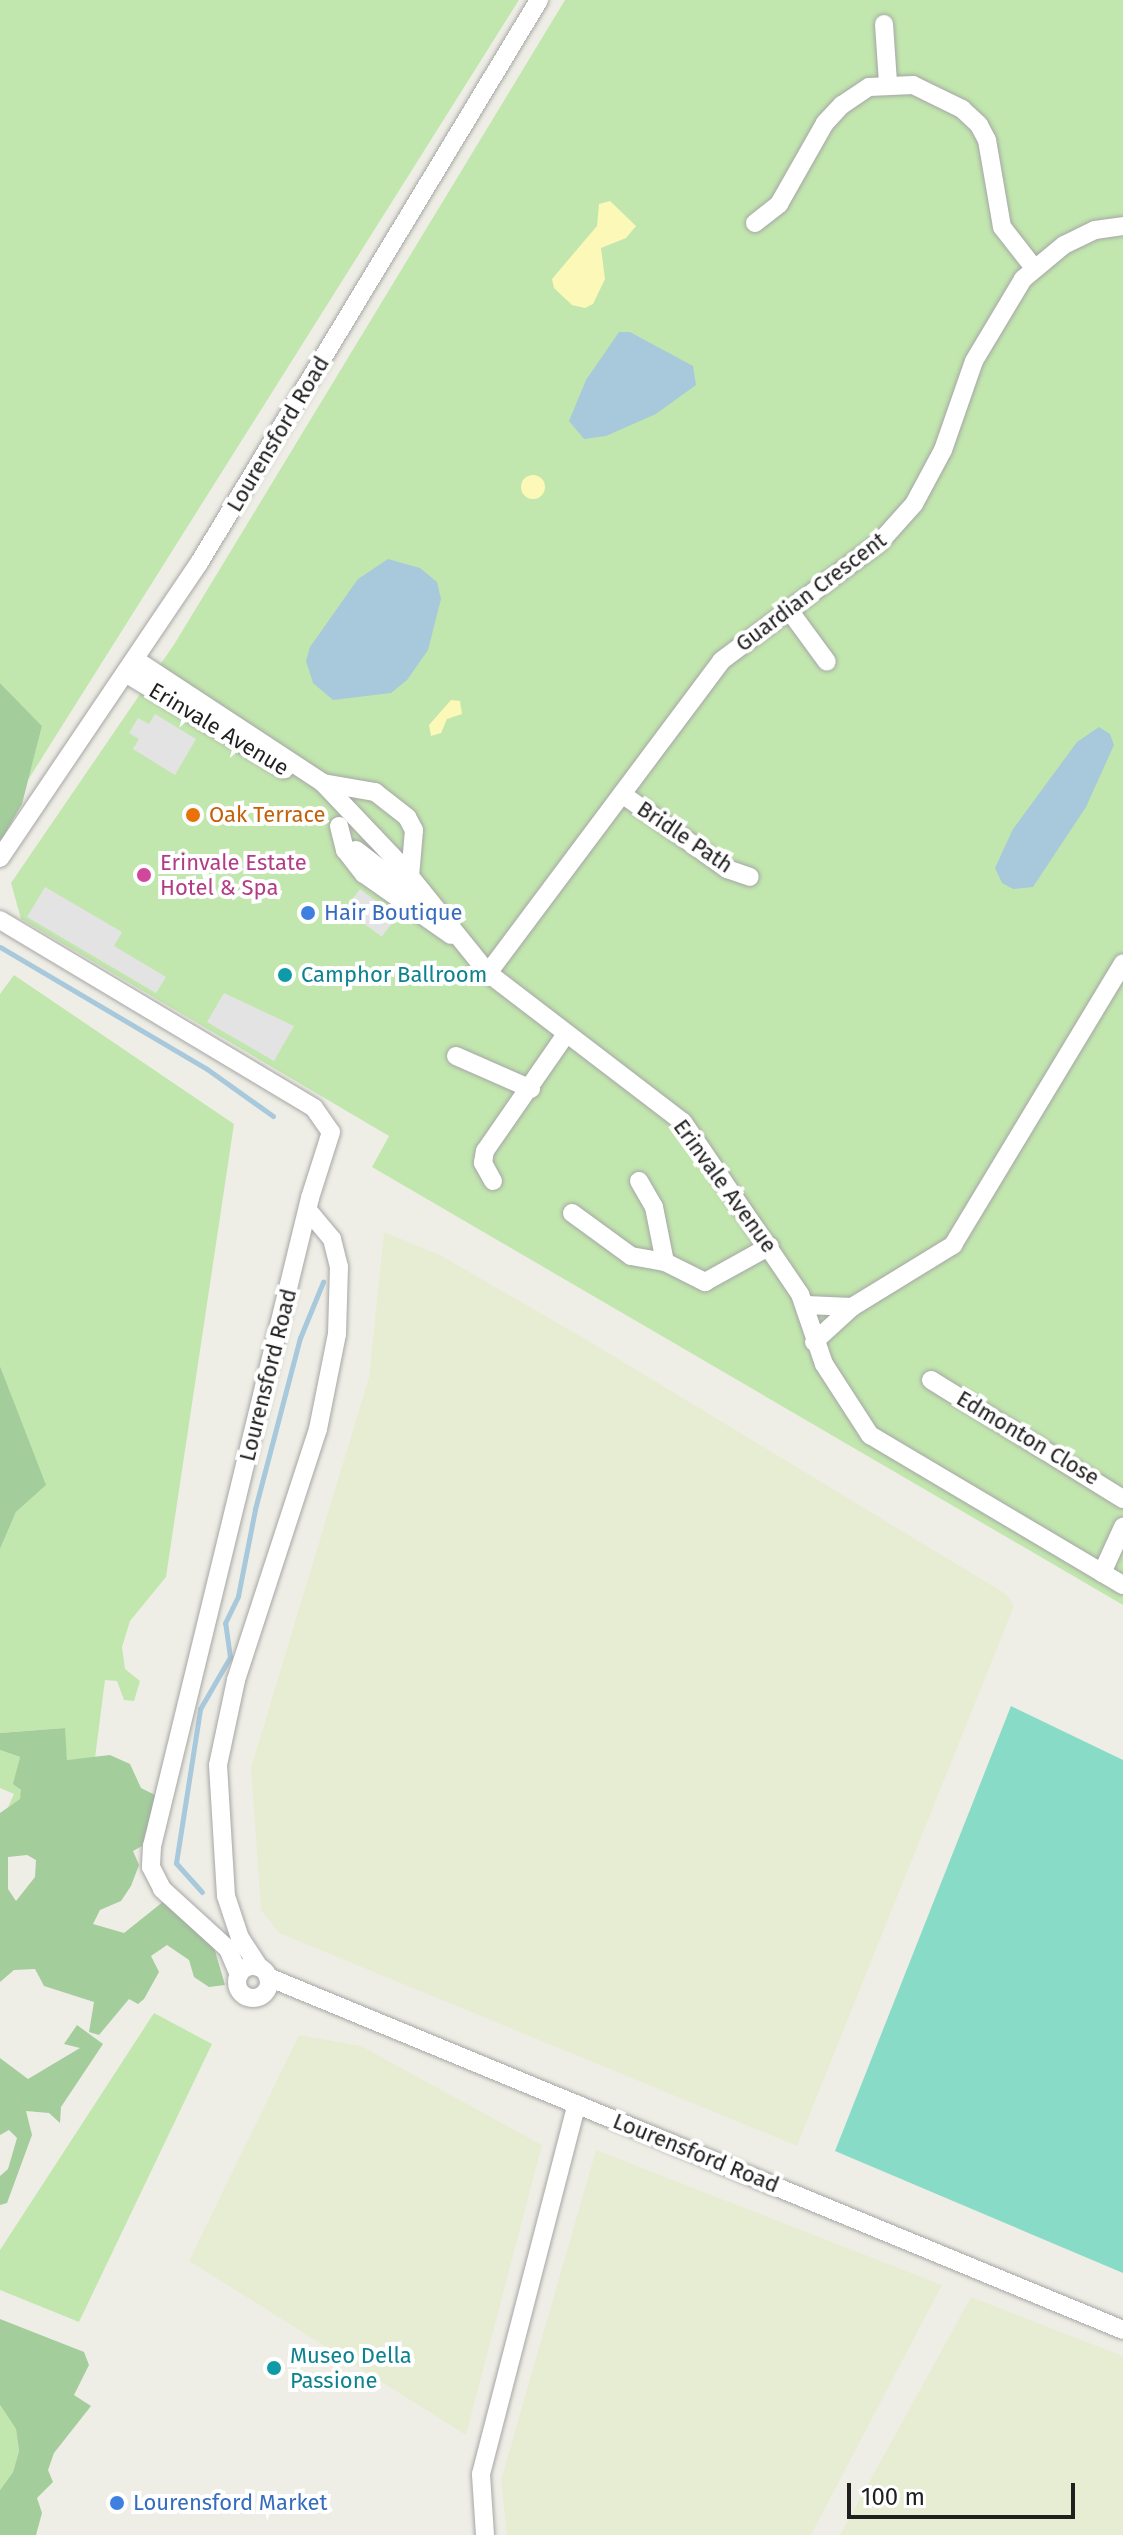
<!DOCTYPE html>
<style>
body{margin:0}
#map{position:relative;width:1123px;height:2535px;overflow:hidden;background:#efeee6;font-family:"Fira Sans",sans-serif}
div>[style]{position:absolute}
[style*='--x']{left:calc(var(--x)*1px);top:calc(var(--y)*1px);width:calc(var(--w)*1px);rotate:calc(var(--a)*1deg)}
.farmland>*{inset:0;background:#e7edd2}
.grass>*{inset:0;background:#c2e7ae}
.forest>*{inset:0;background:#a4cd9c}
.sand>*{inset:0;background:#fcf8b8}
.round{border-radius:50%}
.pitch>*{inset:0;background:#88dbc7}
.parking>*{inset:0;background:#e3e3e3;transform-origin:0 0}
.water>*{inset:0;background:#a8c8db}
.stream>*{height:5px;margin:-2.5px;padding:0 2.5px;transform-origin:2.5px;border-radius:2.5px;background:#a8c8db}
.roads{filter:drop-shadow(0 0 2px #a6a6a6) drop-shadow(0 0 2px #a6a6a6)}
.street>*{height:18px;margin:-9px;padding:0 9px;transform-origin:9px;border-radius:9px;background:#fff}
.street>.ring{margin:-9px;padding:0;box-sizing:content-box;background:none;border:18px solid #fff;border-radius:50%}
.dots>*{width:22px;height:22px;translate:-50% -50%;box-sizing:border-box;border:4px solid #fff;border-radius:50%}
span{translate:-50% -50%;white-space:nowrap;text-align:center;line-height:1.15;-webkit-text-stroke:8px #fff;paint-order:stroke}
.street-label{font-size:22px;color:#1f1f1f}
.food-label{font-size:22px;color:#c56008}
.left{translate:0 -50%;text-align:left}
.hotel-label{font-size:22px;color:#b23c85}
.shop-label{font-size:22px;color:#366cbe}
.culture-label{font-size:22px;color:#0d838f}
.scale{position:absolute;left:847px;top:2483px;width:228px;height:36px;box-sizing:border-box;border:4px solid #1f1f1f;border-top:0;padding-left:10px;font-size:24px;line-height:28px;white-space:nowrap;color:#1f1f1f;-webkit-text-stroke:6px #fff;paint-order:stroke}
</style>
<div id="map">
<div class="farmland">
<i style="clip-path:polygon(384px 1232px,440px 1255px,587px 1340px,1006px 1594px,1014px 1606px,797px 2146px,279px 1933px,261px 1910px,251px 1768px,369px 1377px)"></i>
<i style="clip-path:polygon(299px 2035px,361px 2046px,542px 2145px,466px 2435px,189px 2261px)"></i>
<i style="clip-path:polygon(596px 2150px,942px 2285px,811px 2535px,507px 2535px,501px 2480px)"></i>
<i style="clip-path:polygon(971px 2297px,1123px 2356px,1123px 2535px,840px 2535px)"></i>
</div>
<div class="grass">
<i style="clip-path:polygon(0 0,519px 0,28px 780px,42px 726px,0 683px)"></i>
<i style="clip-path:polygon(565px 0,1123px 0,1123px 1605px,372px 1167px,389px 1136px,21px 919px,11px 883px,175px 643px)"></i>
<i style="clip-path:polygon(14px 975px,234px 1124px,166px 1577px,130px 1621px,122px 1647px,125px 1669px,140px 1681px,134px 1701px,124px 1700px,117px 1681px,105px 1680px,95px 1758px,67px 1760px,64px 1728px,0 1733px,0 1549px,16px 1512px,45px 1485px,0 1366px,0 994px)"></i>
<i style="clip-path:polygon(0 1750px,20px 1757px,14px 1784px,21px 1790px,21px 1799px,8px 1807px,14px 1794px,0 1788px)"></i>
<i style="clip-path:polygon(154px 2013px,212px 2044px,79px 2322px,0 2290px,0 2250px)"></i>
<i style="clip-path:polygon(0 2405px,16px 2429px,19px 2451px,13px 2472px,0 2490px)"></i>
</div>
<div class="forest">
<i style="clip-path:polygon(0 683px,42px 726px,22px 804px,0 842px)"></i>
<i style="clip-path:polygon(0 1366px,46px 1485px,16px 1512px,0 1549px)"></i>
<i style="clip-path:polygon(evenodd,65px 1728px,67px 1760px,110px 1755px,130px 1764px,141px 1788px,157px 1796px,142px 1846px,133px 1851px,139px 1865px,131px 1886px,121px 1901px,100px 1910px,93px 1924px,124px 1933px,164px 1901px,213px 1944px,225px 1985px,209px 1987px,194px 1977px,189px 1960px,167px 1945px,151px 1956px,159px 1972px,144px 1999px,138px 2004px,129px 1999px,99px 2035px,89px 2032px,94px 2002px,44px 1986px,35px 1969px,14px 1970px,0 1982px,0 1813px,20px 1799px,21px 1790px,13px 1784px,20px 1757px,0 1750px,0 1733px,65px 1728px,27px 1855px,36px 1860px,35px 1877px,16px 1901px,8px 1889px,8px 1857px,27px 1855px)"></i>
<i style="clip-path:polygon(77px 2025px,103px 2044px,61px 2107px,60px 2123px,49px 2113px,26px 2111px,32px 2135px,7px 2203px,0 2205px,0 2176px,8px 2169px,17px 2138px,9px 2130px,0 2135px,0 2058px,28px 2079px,80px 2048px,64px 2044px)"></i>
<i style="clip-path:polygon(0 2319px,84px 2352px,89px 2365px,74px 2395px,91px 2406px,54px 2453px,48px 2470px,53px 2482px,37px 2498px,42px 2513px,36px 2535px,0 2535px,0 2490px,13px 2472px,19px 2451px,16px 2429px,0 2405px)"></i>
</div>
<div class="sand">
<i style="clip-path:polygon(610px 201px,636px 226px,626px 238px,601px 248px,605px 279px,593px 304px,585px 308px,572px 305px,554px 288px,552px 279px,597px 226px,599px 204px)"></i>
<i class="round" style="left:521px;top:475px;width:24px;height:24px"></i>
<i style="clip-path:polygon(451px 700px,460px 701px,462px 714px,447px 719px,441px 733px,431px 736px,429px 725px)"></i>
</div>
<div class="pitch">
<i style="clip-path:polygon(1011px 1706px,1123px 1760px,1123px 2273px,835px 2151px)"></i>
</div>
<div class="parking">
<i style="clip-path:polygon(155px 714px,196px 739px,175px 775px,133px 749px,139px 739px,129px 733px,138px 718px,149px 724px)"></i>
<i style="clip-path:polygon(45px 887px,122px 932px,114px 946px,166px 977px,156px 993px,27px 917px)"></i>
<i style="left:360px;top:889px;width:46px;height:25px;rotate:37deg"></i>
<i style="clip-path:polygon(224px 993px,294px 1026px,274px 1061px,207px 1022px)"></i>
</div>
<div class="water">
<i style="clip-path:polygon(619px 332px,630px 332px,693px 366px,696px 385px,656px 414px,606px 436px,584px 439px,569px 421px,586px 380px)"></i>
<i style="clip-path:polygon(388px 559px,420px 568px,437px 582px,441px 599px,428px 650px,407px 680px,391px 693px,333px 700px,313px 683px,306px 661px,310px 647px,358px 579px)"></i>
<i style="clip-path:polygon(1099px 727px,1110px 734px,1114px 745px,1086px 807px,1033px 887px,1013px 889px,1002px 883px,995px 868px,1013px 829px,1077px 742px)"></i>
</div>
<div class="stream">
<i style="--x:0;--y:947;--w:240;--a:30.5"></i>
<i style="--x:207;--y:1069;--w:81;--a:35.5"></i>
<i style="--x:202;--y:1892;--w:39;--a:-132"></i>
<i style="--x:176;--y:1863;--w:156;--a:-81.1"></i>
<i style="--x:200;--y:1709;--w:60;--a:-60"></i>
<i style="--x:230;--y:1657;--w:34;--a:-98"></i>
<i style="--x:225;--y:1623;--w:30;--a:-64"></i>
<i style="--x:238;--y:1596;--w:89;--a:-78.9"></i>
<i style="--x:255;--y:1509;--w:177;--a:-75.3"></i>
<i style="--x:300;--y:1338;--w:61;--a:-67.7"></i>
</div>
<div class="roads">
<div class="street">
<i style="--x:884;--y:24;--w:59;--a:86.1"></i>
<i style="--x:755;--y:223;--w:31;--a:-38"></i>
<i style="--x:779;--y:204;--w:93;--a:-60.4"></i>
<i style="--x:825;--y:123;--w:25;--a:-47"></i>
<i style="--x:842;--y:105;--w:32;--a:-34"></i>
<i style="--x:869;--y:87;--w:44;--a:-2.6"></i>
<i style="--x:913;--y:85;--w:55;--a:26.1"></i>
<i style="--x:962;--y:109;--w:23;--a:43"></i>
<i style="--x:979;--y:125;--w:17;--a:62"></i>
<i style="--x:987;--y:140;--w:88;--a:80.2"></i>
<i style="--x:1002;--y:227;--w:52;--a:52"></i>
<i style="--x:789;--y:610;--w:64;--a:53.8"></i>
<i style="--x:136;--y:660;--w:224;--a:33.3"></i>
<i style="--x:323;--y:783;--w:112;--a:46.5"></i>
<i style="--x:400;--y:864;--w:140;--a:51.1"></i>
<i style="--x:488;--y:973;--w:245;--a:37.4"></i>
<i style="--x:683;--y:1122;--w:208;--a:55.8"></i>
<i style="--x:800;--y:1294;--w:74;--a:71.1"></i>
<i style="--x:824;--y:1364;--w:85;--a:57.1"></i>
<i style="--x:870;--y:1435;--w:294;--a:30.7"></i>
<i style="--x:127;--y:674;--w:184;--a:31.2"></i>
<i style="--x:323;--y:783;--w:53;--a:9.8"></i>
<i style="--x:375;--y:792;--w:41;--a:38"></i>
<i style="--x:407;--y:817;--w:15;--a:62"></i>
<i style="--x:414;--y:830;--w:47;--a:94.9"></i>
<i style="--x:622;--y:794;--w:129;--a:35.5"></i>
<i style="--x:727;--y:869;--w:24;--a:19"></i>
<i style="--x:339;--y:826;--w:25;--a:76"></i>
<i style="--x:345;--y:850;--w:31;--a:52"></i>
<i style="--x:364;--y:874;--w:106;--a:35"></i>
<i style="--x:356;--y:850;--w:82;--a:37.6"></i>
<i style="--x:0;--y:858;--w:356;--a:-56"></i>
<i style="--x:199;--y:563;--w:658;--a:-58.87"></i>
<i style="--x:0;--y:920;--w:366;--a:30.9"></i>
<i style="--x:314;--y:1108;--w:29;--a:55"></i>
<i style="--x:331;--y:1132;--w:69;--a:107.7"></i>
<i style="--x:310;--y:1198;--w:667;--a:103.7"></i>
<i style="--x:152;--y:1846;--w:21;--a:93"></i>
<i style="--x:151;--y:1867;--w:25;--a:63"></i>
<i style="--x:162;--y:1889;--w:89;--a:42.3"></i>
<i style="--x:228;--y:1949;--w:28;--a:67"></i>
<i style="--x:488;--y:973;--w:389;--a:-53.2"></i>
<i style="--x:721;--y:661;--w:199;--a:-36.8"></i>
<i style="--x:880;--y:542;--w:51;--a:-48.2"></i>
<i style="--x:914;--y:504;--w:61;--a:-61.8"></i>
<i style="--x:943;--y:450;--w:94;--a:-70.8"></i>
<i style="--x:974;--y:361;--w:96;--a:-59.1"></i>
<i style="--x:1023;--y:279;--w:53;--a:-39.7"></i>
<i style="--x:1064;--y:245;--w:34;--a:-26"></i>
<i style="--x:1095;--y:230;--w:28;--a:-8"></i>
<i style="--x:456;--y:1056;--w:82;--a:23.7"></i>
<i style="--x:493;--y:1181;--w:21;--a:-119"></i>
<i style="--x:483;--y:1163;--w:12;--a:-81"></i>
<i style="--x:485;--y:1151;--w:142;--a:-55.3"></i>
<i style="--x:639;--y:1181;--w:30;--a:60"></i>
<i style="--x:654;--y:1207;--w:56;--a:78.7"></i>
<i style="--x:572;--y:1213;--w:73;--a:36.1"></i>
<i style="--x:631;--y:1256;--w:35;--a:10"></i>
<i style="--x:665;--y:1262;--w:45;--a:26.6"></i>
<i style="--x:705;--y:1282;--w:74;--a:-29"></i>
<i style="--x:806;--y:1305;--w:46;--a:2.5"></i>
<i style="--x:814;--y:1342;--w:52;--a:-42.6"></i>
<i style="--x:852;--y:1307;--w:119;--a:-31.5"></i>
<i style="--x:953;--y:1245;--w:329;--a:-58.9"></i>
<i style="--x:931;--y:1380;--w:226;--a:31.8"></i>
<i style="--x:1102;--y:1573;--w:51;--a:-65.5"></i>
<i class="ring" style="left:237px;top:1966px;width:14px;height:14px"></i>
<i style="--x:259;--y:1967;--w:35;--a:-123"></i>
<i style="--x:240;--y:1938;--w:44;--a:-108.4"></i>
<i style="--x:226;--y:1896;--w:131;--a:-93.5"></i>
<i style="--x:218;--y:1765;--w:87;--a:-78"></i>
<i style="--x:236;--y:1680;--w:264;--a:-71.9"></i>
<i style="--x:318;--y:1429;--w:97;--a:-78.7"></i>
<i style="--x:337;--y:1334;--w:67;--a:-88.3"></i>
<i style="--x:339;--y:1267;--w:29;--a:-104"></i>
<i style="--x:332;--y:1239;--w:38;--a:-130"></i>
<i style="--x:268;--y:1977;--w:925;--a:22.43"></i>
<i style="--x:485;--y:2535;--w:61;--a:-93.8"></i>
<i style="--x:481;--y:2474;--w:382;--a:-75.5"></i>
</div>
</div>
<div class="dots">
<i style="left:193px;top:815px;background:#e8710a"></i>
<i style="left:144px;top:875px;background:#d1479c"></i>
<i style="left:308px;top:913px;background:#3f7fe0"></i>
<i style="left:285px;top:975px;background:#0f9aa8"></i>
<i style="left:274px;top:2368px;background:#0f9aa8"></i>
<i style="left:117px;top:2503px;background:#3f7fe0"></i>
</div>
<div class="street-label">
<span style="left:278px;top:434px;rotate:-59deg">Lourensford Road</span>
<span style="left:811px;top:592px;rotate:-37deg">Guardian Crescent</span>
<span style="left:219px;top:729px;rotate:31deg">Erinvale Avenue</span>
<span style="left:685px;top:837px;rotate:34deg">Bridle Path</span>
<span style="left:725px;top:1186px;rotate:54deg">Erinvale Avenue</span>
<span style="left:268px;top:1375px;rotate:-76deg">Lourensford Road</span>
<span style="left:1028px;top:1438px;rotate:31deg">Edmonton Close</span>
<span style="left:696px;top:2153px;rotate:22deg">Lourensford Road</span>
</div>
<div class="food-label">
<span class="left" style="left:209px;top:815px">Oak Terrace</span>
</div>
<div class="hotel-label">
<span class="left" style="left:160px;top:875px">Erinvale Estate<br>Hotel &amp; Spa</span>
</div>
<div class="shop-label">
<span class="left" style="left:324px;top:913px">Hair Boutique</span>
<span class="left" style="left:133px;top:2503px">Lourensford Market</span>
</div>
<div class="culture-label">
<span class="left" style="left:301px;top:975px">Camphor Ballroom</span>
<span class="left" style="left:290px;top:2368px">Museo Della<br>Passione</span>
</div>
<div class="scale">100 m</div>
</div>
